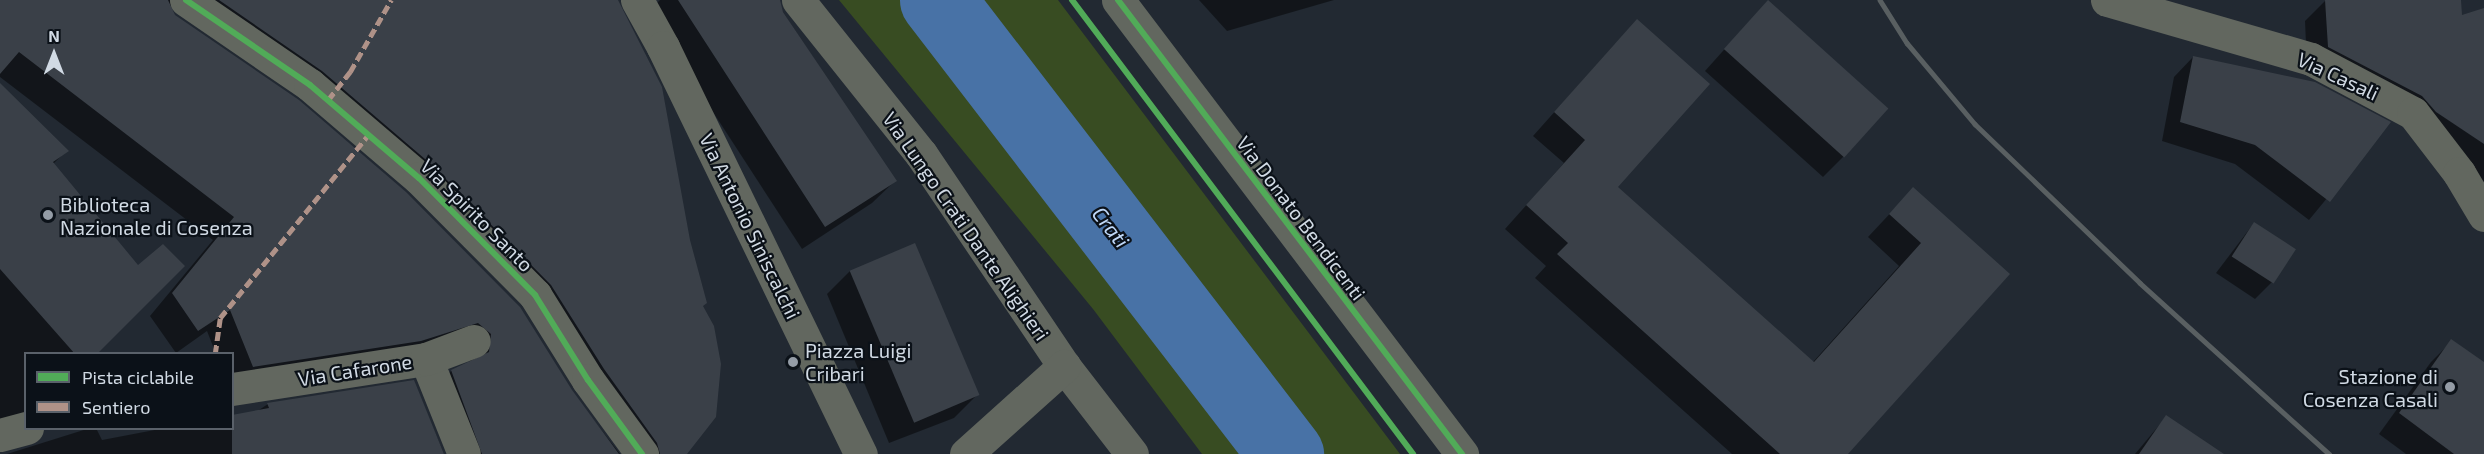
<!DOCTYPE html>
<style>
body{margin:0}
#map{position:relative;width:2484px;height:454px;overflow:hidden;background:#222932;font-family:"Exo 2",sans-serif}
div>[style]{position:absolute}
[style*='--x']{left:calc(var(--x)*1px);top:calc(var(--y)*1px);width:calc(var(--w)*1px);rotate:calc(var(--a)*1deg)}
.green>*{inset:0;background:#384c22}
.shadow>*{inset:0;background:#0007}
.river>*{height:75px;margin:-37.5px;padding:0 37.5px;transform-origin:37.5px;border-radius:37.5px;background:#4872a6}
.building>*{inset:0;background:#3a4048;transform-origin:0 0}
.minor>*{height:33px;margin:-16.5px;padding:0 16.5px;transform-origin:16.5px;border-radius:16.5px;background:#62675f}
.rail>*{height:4.5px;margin:-2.25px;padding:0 2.25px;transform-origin:2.25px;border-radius:2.25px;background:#595f61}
.quiet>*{height:4.5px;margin-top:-2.25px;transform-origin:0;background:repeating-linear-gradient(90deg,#af9288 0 9px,transparent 0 13.5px)}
.cycleway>*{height:6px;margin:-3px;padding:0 3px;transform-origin:3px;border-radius:3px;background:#51ab58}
.dots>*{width:16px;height:16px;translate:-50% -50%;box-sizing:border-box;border:3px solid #0b1118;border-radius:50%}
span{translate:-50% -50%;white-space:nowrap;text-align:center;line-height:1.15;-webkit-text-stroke:4.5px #0b1118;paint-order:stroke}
.street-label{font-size:20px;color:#d1dae4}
.poi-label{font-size:20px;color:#d1dae4}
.left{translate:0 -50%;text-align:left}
.right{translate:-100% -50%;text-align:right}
.water-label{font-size:21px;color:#bfd8f8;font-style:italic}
.legend{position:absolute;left:24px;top:352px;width:210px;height:78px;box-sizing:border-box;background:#0b1118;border:2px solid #5a616a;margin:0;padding:8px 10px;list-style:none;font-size:18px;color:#d1dae4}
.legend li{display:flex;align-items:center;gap:12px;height:30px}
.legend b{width:30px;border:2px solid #5a616a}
.north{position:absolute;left:24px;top:24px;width:60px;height:60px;-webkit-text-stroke:4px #0b1118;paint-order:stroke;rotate:0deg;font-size:16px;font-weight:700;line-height:24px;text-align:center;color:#d1dae4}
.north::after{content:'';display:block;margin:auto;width:21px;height:27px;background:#d1dae4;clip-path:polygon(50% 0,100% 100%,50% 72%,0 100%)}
</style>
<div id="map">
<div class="green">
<i style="clip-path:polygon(839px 0,1058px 0,1400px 454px,1202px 454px,1093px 309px)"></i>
</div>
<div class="shadow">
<i style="clip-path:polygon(0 0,612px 0,702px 306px,685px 454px,627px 454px,526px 304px,410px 187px,300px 93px,168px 5px,174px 16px,571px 391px,620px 454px,453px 454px,429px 393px,451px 371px,469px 363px,470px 358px,232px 388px,232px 354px,216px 354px,207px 331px,176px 353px,150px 316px,213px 240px,0 77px)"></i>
<i style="clip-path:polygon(660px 0,775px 0,895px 181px,872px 203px,802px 249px,648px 12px)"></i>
<i style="clip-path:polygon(1199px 0,1334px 0,1227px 31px)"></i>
<i style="clip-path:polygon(2326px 0,2460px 0,2461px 17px,2484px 10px,2484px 182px,2415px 132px,2307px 67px,2305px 21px)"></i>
<i style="clip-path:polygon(1748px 23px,1844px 156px,1823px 177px,1705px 71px)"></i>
<i style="clip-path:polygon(1615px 44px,1616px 187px,1813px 362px,1899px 266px,1868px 237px,1913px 189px,2008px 274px,1846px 454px,1732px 454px,1535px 278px,1546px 266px,1505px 229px,1564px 163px,1533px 136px)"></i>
<i style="clip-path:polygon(2193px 57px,2389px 123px,2309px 220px,2235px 164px,2162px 141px,2174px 77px)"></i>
<i style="clip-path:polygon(0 85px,66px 151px,53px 164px,138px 267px,95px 354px,26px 354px,26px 423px,0 432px)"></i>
<i style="clip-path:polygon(2254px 223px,2272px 282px,2255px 299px,2216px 273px)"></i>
<i style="clip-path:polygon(850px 271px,977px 395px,954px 418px,889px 443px,827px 294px)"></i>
<i style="clip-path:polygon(2452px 341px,2484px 364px,2484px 454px,2406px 454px,2379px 434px,2431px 362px)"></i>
<i style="clip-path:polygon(413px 381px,444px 454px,7px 454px,90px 428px,96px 428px,102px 440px,165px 428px,232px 428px,268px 404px)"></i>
<i style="clip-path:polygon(2166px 417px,2206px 454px,2135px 454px)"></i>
</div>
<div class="river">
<i style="--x:937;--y:0;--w:573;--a:52.45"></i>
</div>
<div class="building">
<i style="clip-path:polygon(0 0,168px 0,175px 15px,299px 100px,406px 192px,520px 307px,572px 390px,619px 454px,482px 454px,451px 370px,489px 352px,491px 334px,478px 323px,421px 341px,253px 367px,230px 310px,198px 331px,172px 293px,234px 217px,19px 52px,0 74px)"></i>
<i style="clip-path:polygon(219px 0,618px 0,662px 87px,690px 240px,707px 303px,703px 306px,714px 326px,721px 364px,716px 417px,687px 454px,660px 454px,657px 443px,604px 369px,551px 285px,432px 165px,322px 71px)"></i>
<i style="clip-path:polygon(678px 0,780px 0,783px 12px,897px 181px,825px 227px)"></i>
<i style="left:1768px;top:0;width:162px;height:66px;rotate:42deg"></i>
<i style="clip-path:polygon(2325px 0,2461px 0,2462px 15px,2484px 8px,2484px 144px,2436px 112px,2422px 96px,2328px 47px)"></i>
<i style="clip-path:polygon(1637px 19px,1710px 84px,1618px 187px,1814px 362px,1921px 243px,1889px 214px,1913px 187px,2010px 274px,1848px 454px,1780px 454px,1557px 254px,1568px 243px,1526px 205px,1585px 140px,1554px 112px)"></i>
<i style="clip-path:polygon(2193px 56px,2315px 82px,2391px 122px,2330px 202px,2255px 145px,2180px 122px)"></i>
<i style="clip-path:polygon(0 83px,69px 151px,53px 162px,138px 265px,163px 244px,185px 266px,97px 354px,75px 354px,0 269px)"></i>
<i style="left:2254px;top:222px;width:50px;height:41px;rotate:33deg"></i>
<i style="left:915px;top:243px;width:165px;height:71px;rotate:67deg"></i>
<i style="clip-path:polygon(2451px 339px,2484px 362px,2484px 454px,2454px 454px,2399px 413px)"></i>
<i style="clip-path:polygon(414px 380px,444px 454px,232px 454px,232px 415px,269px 408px,267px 403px)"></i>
<i style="clip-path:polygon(2166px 415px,2224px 454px,2139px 454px)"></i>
</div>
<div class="minor">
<i style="--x:186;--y:0;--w:150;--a:34.4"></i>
<i style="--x:310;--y:85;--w:143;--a:40.5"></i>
<i style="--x:419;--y:178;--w:165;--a:45.2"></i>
<i style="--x:535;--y:295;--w:100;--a:58.1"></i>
<i style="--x:588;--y:380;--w:92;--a:53.9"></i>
<i style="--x:637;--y:0;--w:54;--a:61"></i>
<i style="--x:663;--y:47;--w:453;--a:64.1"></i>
<i style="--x:798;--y:0;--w:197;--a:51.4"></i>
<i style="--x:921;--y:154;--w:256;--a:56"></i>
<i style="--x:1064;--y:366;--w:111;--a:52.3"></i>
<i style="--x:1118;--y:0;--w:570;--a:52.85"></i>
<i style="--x:2107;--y:0;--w:212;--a:16.1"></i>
<i style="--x:2311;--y:59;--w:115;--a:27.9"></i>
<i style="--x:2413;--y:113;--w:76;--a:52.5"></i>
<i style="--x:2459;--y:173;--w:49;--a:59.2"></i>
<i style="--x:426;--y:359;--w:102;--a:68.2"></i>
<i style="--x:232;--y:389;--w:196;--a:-8.8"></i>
<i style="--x:426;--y:359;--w:51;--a:-20.6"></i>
<i style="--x:0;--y:435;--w:28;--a:-15"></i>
<i style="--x:966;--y:454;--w:132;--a:-41.9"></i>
</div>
<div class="rail">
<i style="--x:1880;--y:0;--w:51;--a:57.9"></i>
<i style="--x:1907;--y:43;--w:106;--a:50"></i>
<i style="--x:1975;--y:124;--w:229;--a:43.9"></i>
<i style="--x:2140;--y:283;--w:255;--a:42.1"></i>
</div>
<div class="quiet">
<i style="--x:328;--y:100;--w:36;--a:-52"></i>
<i style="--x:350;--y:72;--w:83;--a:-60.3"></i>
<i style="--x:215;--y:354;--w:36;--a:-82"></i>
<i style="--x:220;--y:318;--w:235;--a:-51"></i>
</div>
<div class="cycleway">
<i style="--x:186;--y:0;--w:150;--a:34.4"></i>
<i style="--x:310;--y:85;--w:143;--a:40.5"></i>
<i style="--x:419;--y:178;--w:165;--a:45.2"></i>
<i style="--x:535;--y:295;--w:100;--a:58.1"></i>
<i style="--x:588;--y:380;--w:92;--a:53.9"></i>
<i style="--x:1072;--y:0;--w:568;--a:53.09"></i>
<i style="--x:1118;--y:0;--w:570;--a:52.85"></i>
</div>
<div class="dots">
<i style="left:48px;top:215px;background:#949ca6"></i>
<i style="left:793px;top:362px;background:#949ca6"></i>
<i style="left:2450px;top:387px;background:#949ca6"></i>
</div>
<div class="street-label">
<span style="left:2338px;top:76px;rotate:25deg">Via Casali</span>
<span style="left:477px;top:215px;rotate:45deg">Via Spirito Santo</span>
<span style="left:1301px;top:218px;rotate:53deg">Via Donato Bendicenti</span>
<span style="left:750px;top:226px;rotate:64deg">Via Antonio Siniscalchi</span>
<span style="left:966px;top:226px;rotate:55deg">Via Lungo Crati Dante Alighieri</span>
<span style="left:355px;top:370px;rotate:-9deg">Via Cafarone</span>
</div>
<div class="poi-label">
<span class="left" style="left:60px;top:216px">Biblioteca<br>Nazionale di Cosenza</span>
<span class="left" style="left:805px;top:362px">Piazza Luigi<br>Cribari</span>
<span class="right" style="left:2438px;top:388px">Stazione di<br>Cosenza Casali</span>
</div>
<div class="water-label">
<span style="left:1111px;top:227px;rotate:52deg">Crati</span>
</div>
<ul class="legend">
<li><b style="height:8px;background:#51ab58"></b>Pista ciclabile</li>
<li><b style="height:8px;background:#af9288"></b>Sentiero</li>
</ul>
<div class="north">N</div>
</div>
